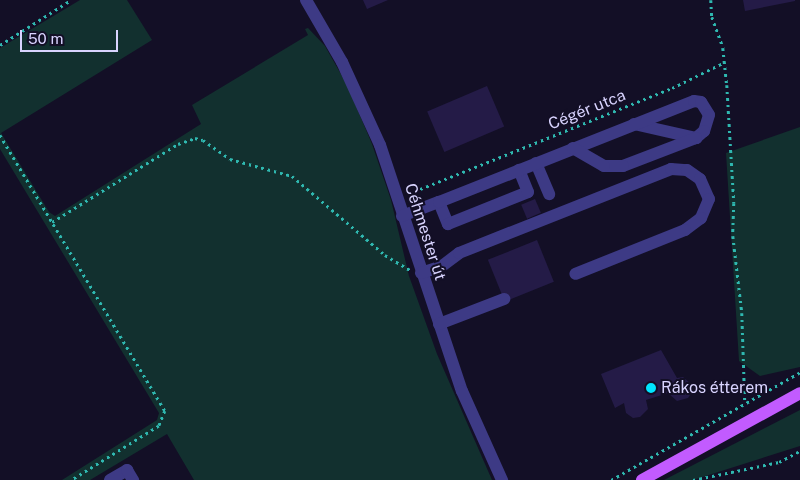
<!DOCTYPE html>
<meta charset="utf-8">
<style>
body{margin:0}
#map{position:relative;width:800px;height:480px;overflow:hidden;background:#130f26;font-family:"Public Sans",sans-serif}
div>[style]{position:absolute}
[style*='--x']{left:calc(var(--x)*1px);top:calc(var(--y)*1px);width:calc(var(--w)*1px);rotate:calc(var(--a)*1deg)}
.green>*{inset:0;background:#12302f}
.building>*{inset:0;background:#241b47;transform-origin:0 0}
.path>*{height:2.5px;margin-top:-1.25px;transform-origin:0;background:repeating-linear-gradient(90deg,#2fb8b0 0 2.5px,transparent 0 6.5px)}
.minor>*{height:12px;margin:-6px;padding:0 6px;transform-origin:6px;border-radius:6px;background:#3d3a85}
.major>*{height:12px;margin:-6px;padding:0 6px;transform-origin:6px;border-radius:6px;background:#c25bff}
.dots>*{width:14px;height:14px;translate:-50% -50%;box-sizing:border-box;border:2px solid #130f26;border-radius:50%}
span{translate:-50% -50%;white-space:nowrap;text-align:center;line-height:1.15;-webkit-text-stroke:4px #130f26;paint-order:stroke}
.street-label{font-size:16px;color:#d9d4ff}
.poi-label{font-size:16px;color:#d9d4ff}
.left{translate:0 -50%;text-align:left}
.scale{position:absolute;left:20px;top:30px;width:98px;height:22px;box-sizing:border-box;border:2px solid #d9d4ff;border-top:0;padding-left:6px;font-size:15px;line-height:18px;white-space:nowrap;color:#d9d4ff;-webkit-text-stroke:4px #130f26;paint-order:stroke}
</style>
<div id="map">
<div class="green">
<i style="clip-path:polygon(80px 0,127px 0,152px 40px,1px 133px,49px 212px,55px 216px,201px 124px,192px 105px,308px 35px,305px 29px,308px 28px,325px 46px,347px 85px,372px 144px,391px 200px,409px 276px,437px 354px,492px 480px,194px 480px,167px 434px,90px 480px,62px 480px,157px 420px,159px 413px,0 149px,0 48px)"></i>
<i style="clip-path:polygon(800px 127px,800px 367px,760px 376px,739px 361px,726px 153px)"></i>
<i style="clip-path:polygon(800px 410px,800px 446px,693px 480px,664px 480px)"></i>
</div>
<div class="building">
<i style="clip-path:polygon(363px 0,388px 0,367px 9px)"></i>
<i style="clip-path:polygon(743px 0,795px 0,795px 1px,745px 11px)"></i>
<i style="left:487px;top:86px;width:44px;height:65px;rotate:67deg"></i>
<i style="left:535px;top:199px;width:15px;height:15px;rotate:67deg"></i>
<i style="left:537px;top:240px;width:45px;height:53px;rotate:68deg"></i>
<i style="clip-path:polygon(661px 350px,677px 378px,683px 377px,690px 383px,692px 392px,688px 398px,677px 401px,668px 393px,646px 400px,648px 409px,640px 417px,633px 418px,626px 413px,624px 403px,615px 408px,601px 374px)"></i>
</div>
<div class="path">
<i style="--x:711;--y:0;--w:17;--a:87"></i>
<i style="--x:712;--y:17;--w:33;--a:70"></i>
<i style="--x:723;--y:48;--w:37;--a:84"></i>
<i style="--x:727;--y:85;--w:118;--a:86.6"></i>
<i style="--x:734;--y:203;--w:33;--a:92"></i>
<i style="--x:733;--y:236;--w:78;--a:83.3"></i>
<i style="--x:742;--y:313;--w:90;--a:88.1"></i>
<i style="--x:0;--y:45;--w:84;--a:-32.4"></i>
<i style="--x:0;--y:135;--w:322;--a:59.1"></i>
<i style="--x:165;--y:411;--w:16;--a:112"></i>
<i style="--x:159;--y:426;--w:102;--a:148.2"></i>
<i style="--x:408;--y:194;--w:284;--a:-21.9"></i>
<i style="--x:672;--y:88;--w:59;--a:-26.1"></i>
<i style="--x:52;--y:222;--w:148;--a:-31.8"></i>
<i style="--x:178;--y:144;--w:18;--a:-19"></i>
<i style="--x:195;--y:138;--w:8;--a:14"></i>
<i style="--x:203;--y:140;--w:33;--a:35"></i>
<i style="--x:230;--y:159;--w:64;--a:15.3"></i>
<i style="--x:292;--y:176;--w:122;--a:40.3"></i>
<i style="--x:385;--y:255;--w:29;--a:31"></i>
<i style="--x:611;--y:480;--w:218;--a:-29.7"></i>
<i style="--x:693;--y:480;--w:88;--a:-11.8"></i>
<i style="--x:779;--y:462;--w:24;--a:-28"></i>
</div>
<div class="minor">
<i style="--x:306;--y:0;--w:72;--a:59.9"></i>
<i style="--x:342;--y:62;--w:91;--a:65.4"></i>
<i style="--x:380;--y:145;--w:259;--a:71.6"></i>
<i style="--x:462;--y:391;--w:98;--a:65.8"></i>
<i style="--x:634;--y:124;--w:64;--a:12.7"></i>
<i style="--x:536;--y:163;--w:34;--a:67"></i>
<i style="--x:439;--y:202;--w:24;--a:68"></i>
<i style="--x:448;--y:224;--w:86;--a:-21.8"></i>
<i style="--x:528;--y:192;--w:24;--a:-112"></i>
<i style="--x:402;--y:216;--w:40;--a:-21"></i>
<i style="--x:439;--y:202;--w:274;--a:-21.6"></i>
<i style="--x:694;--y:101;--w:7;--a:8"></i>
<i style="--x:701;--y:102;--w:15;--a:58"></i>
<i style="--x:709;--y:115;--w:17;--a:107"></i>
<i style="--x:704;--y:131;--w:11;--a:139"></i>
<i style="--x:696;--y:138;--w:78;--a:159"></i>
<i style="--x:623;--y:166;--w:19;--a:180"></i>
<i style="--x:604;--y:166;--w:36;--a:-150"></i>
<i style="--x:421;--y:273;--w:22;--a:-18"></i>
<i style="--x:442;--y:266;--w:21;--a:-37"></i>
<i style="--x:459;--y:253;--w:228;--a:-21.6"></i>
<i style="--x:671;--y:169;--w:16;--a:4"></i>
<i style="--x:687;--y:170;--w:16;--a:35"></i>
<i style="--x:700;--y:179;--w:22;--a:66"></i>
<i style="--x:709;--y:199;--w:21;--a:113"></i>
<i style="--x:701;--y:218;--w:20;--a:143"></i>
<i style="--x:685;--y:230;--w:118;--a:158.2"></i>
<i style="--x:439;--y:324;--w:70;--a:-21"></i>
<i style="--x:110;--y:480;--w:20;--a:-30"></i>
<i style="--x:127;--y:470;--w:12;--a:59"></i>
</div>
<div class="major">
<i style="--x:642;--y:480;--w:180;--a:-28.8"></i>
</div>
<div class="dots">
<i style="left:651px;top:388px;background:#00e5ff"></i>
</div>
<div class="street-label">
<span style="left:587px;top:110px;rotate:-22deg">Cégér utca</span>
<span style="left:425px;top:232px;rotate:72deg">Céhmester út</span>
</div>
<div class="poi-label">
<span class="left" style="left:661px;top:388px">Rákos étterem</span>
</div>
<div class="scale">50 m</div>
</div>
